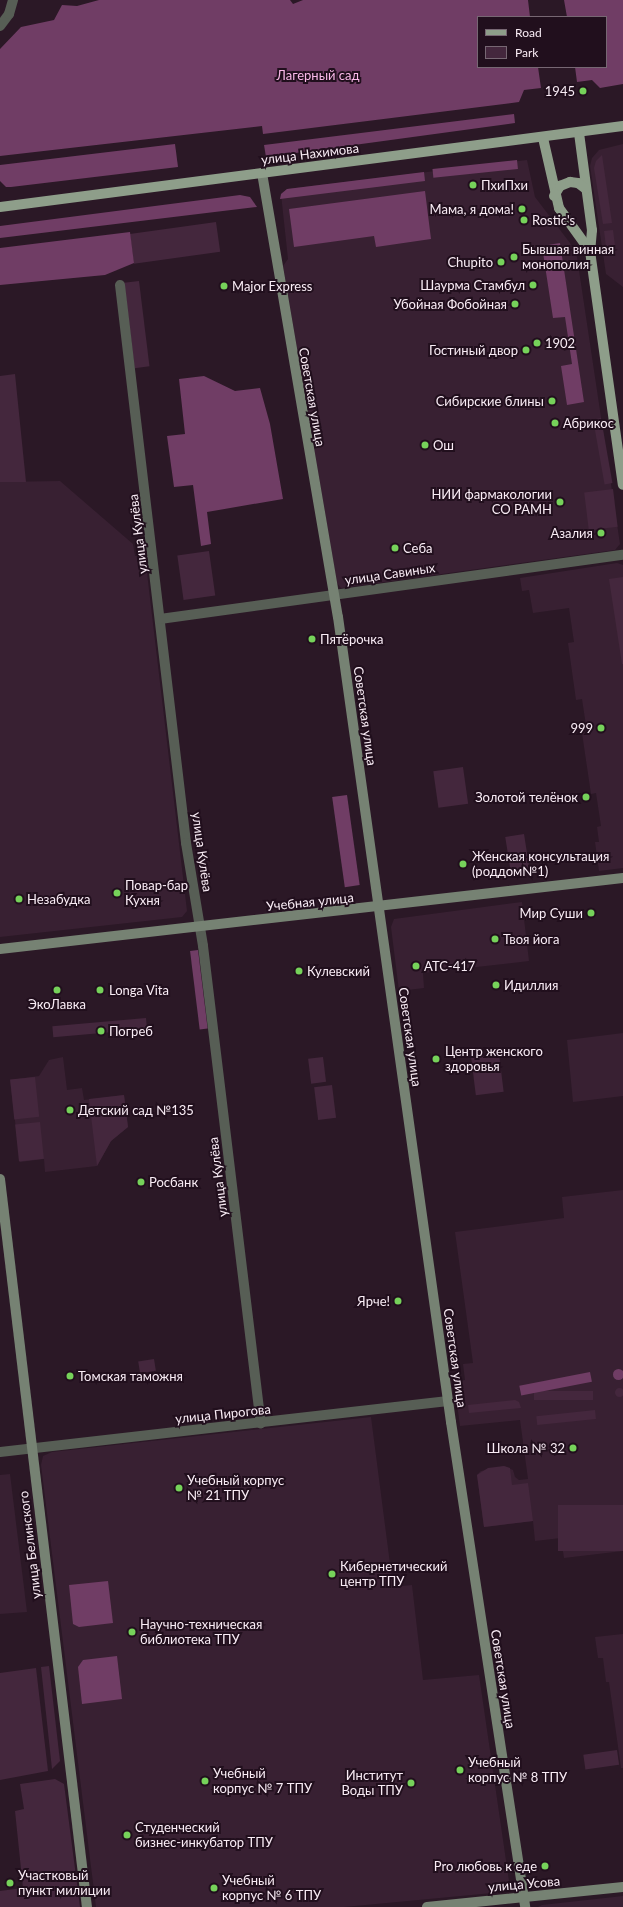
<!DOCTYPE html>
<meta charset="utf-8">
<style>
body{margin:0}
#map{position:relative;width:623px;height:1907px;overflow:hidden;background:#2b1826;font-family:Lato,sans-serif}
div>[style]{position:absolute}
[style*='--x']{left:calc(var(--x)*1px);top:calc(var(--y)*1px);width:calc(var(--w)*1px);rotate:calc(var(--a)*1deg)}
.built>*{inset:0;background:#382032}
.green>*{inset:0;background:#44273d;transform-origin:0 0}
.round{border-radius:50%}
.forest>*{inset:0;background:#703d65;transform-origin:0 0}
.street>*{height:10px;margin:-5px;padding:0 5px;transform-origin:5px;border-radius:5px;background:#575e55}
.secondary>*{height:10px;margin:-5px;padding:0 5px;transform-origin:5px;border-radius:5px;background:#768273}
.primary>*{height:10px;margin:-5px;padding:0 5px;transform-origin:5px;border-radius:5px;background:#8e9e8a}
.dots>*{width:11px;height:11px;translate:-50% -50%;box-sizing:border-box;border:2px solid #210f1d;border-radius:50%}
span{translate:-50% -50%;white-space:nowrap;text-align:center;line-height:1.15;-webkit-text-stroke:4px #210f1d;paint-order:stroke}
.park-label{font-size:13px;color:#fab9e9}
.poi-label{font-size:13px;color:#f9ecf5}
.right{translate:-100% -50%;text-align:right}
.left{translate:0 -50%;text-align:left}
.street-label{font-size:13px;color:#f9ecf5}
.legend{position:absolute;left:477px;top:16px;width:130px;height:52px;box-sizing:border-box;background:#210f1d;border:1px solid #776773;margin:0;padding:5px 7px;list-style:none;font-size:12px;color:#f9ecf5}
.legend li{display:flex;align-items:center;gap:8px;height:20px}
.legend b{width:20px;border:1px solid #776773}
</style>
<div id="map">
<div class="built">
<i style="clip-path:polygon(623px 144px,623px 287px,606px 274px,590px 166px,592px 158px,599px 150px)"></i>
<i style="clip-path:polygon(527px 160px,535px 197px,570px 243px,577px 257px,620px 544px,615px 550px,341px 588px,337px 583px,283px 266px,288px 259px,281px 194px,287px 189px)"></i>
<i style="clip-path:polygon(60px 481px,133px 544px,135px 556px,145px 556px,187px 911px,182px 917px,0 937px,0 482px)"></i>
<i style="clip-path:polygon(617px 563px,623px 565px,623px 868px,599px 871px,595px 842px,599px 842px,597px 827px,601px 826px,596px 793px,591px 794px,582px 733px,587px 732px,582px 699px,576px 700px,568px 643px,574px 642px,569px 608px,533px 613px,529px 590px,522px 591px,520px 578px)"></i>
<i style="clip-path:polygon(522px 902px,529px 961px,423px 973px,424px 988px,399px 991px,391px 927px,394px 919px)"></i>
<i style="clip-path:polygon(623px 1033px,623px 1096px,573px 1102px,567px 1040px)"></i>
<i style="clip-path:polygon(63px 1057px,67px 1090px,82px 1088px,84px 1100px,124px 1095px,128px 1127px,111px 1141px,97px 1166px,45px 1172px,44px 1159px,20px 1162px,10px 1080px,39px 1076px,49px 1060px)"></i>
<i style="clip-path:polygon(623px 1190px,623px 1551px,564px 1558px,561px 1538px,535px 1541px,533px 1521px,484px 1527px,477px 1475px,481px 1471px,504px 1466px,513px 1470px,515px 1477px,519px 1480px,528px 1479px,520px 1420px,460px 1426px,454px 1382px,465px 1380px,463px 1364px,473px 1363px,455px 1232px,564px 1218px,562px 1197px)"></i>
<i style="clip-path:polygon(371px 1417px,393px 1587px,412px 1585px,423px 1680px,479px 1675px,510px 1888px,503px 1892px,344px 1907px,96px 1907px,41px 1465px,43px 1456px,52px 1452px)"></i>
<i style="clip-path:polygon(10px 1474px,27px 1612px,0 1614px,0 1475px)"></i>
<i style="clip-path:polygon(623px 1634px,623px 1768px,621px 1768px,609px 1682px,606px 1682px,603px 1658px,598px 1658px,595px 1637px)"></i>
<i style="clip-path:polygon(623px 1896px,623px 1907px,538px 1907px,542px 1905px)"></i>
</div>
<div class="green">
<i style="clip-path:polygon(602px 155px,612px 223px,603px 224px,594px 168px,596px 161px)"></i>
<i style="left:216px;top:222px;width:30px;height:87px;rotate:82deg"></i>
<i style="left:613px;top:230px;width:23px;height:9px;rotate:83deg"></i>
<i style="left:139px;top:281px;width:86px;height:15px;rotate:83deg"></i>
<i style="clip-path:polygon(15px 374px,26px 482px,0 482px,0 376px)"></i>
<i style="left:601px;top:418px;width:66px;height:8px;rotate:80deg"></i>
<i style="left:613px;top:489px;width:38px;height:29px;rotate:83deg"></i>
<i style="left:209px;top:551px;width:45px;height:32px;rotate:82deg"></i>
<i style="clip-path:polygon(623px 577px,623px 664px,622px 664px,609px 579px)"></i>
<i style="left:463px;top:767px;width:37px;height:30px;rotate:82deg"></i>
<i style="left:524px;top:834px;width:38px;height:19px;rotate:81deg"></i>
<i style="left:146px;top:1018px;width:11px;height:94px;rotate:85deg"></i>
<i style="left:499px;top:1054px;width:38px;height:28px;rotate:83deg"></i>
<i style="left:323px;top:1057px;width:25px;height:15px;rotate:83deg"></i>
<i style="left:35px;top:1077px;width:40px;height:25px;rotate:84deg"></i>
<i style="left:332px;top:1085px;width:33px;height:18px;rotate:83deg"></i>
<i style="clip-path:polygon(124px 1095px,128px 1127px,111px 1141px,97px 1166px,89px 1099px)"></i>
<i style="left:40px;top:1122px;width:37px;height:25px;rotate:84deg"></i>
<i style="left:154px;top:1359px;width:12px;height:16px;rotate:81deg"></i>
<i class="round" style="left:614.5px;top:1387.5px;width:9px;height:9px"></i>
<i style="left:593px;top:1391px;width:9px;height:59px;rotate:90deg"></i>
<i style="clip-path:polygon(515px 1400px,519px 1402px,521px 1408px,469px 1413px,468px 1405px)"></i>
<i style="left:595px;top:1410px;width:9px;height:59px;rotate:84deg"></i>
<i style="clip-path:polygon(504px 1466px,510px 1468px,512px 1485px,528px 1483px,533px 1521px,484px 1527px,477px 1475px,488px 1468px)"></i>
<i style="left:623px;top:1505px;width:46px;height:65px;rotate:90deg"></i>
<i style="clip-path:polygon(49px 1666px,60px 1761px,52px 1769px,41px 1667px)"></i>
<i style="clip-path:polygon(36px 1668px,48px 1771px,0 1780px,0 1673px)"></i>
<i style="left:617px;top:1750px;width:15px;height:34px;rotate:82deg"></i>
<i style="clip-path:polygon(55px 1779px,64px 1784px,80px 1907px,0 1907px,0 1891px,23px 1888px,15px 1811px,24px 1809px,20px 1784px)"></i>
</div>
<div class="forest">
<i style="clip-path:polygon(99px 0,290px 0,293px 4px,303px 0,528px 0,530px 17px,478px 17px,478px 67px,538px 67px,541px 88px,524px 90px,519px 102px,263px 134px,262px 126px,0 156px,0 49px,21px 27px,54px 20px,62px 5px,77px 6px)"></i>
<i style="clip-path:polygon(564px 0,623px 0,623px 84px,600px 88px,592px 80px,577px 82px,575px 67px,606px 67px,606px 17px,567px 17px)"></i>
<i style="clip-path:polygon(514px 114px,515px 123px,266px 157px,264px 145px)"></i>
<i style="clip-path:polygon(175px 144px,178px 167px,11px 187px,6px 187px,0 181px,0 165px)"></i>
<i style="left:517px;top:160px;width:9px;height:85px;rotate:84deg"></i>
<i style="clip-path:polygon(424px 172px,425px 181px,280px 199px,281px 194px,287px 189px)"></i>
<i style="clip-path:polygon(425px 191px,431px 239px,376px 247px,374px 236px,294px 247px,289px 209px)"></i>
<i style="clip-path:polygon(240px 195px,250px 197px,257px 207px,0 238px,0 226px)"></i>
<i style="clip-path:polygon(130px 232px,134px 263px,105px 275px,0 285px,0 248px)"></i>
<i style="clip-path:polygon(560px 243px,584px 402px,567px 405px,561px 366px,572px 364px,565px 317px,553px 318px,542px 246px)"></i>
<i style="clip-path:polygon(204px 376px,235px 391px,260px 388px,270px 424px,283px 499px,207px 512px,211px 544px,201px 546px,193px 485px,174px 487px,167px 436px,185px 434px,179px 379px)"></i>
<i style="left:347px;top:795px;width:91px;height:15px;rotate:82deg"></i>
<i style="left:198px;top:950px;width:79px;height:8px;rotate:83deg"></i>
<i class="round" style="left:612.5px;top:1368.5px;width:11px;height:11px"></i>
<i style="left:590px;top:1372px;width:10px;height:72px;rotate:79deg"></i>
<i style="clip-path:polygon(108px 1581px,113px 1623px,79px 1627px,73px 1624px,69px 1585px)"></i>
<i style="clip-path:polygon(117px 1656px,122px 1699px,82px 1704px,78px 1667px,83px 1660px)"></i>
</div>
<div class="street">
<i style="--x:0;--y:26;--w:15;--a:-53"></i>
<i style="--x:9;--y:14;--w:15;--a:-74"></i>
<i style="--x:120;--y:285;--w:562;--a:83.25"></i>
<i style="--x:186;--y:843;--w:104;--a:80.6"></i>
<i style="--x:203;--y:946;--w:481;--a:83.1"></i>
<i style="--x:160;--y:619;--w:467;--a:-7.9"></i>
<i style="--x:0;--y:1452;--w:451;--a:-6.5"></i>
</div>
<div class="secondary">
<i style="--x:262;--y:173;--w:450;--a:80.3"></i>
<i style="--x:338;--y:617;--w:813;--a:82.01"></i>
<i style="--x:451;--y:1422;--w:491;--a:81.3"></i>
<i style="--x:0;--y:949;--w:627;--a:-6.5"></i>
<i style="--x:0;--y:1179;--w:733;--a:83.19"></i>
<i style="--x:427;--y:1907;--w:197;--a:-5.8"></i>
</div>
<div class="primary">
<i style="--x:579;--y:133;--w:98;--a:82.4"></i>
<i style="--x:592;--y:230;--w:21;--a:95"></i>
<i style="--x:590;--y:251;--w:236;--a:82"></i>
<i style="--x:543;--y:138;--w:72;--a:77.1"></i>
<i style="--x:559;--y:208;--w:53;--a:54.2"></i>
<i style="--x:554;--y:196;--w:12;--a:-59"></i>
<i style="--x:560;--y:186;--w:11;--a:-22"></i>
<i style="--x:570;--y:182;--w:8;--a:7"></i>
<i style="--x:578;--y:183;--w:10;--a:37"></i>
<i style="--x:0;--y:207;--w:628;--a:-7.41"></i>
</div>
<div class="dots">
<i style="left:583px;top:91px;background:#76d25a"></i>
<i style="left:473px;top:185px;background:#76d25a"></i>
<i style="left:522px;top:209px;background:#76d25a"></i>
<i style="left:524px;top:220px;background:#76d25a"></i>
<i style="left:514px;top:257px;background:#76d25a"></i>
<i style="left:501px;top:262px;background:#76d25a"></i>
<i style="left:533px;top:285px;background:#76d25a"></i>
<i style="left:224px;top:286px;background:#76d25a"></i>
<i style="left:515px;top:304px;background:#76d25a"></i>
<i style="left:537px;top:343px;background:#76d25a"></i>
<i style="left:526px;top:350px;background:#76d25a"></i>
<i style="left:552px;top:401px;background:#76d25a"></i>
<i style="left:555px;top:423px;background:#76d25a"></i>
<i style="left:425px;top:445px;background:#76d25a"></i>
<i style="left:560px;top:502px;background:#76d25a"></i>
<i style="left:601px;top:533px;background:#76d25a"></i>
<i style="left:395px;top:548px;background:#76d25a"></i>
<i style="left:312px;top:639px;background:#76d25a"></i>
<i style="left:601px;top:728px;background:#76d25a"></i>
<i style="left:586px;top:797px;background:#76d25a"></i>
<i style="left:463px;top:864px;background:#76d25a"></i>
<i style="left:117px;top:893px;background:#76d25a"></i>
<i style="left:19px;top:899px;background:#76d25a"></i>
<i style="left:591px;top:913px;background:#76d25a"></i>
<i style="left:495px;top:939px;background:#76d25a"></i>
<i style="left:416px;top:966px;background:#76d25a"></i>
<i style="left:299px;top:971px;background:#76d25a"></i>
<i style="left:496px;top:985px;background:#76d25a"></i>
<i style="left:57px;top:990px;background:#76d25a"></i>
<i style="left:100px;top:990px;background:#76d25a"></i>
<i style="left:101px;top:1031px;background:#76d25a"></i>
<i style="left:436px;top:1059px;background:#76d25a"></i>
<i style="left:70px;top:1110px;background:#76d25a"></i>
<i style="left:141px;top:1182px;background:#76d25a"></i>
<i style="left:398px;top:1301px;background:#76d25a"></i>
<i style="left:70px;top:1376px;background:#76d25a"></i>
<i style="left:573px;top:1448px;background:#76d25a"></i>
<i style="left:179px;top:1488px;background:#76d25a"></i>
<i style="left:332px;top:1574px;background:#76d25a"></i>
<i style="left:132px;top:1632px;background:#76d25a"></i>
<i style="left:460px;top:1770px;background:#76d25a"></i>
<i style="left:205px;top:1781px;background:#76d25a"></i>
<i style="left:411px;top:1783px;background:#76d25a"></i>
<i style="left:127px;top:1835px;background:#76d25a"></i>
<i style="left:545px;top:1866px;background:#76d25a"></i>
<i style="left:10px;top:1883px;background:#76d25a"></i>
<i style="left:214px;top:1888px;background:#76d25a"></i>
</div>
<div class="park-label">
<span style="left:318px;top:75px">Лагерный сад</span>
</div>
<div class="poi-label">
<span class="right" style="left:575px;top:91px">1945</span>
<span class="left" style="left:481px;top:185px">ПхиПхи</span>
<span class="right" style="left:514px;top:209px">Мама, я дома!</span>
<span class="left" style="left:532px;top:220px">Rostic's</span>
<span class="left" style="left:522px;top:257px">Бывшая винная<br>монополия</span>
<span class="right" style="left:493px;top:262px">Chupito</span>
<span class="right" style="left:525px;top:285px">Шаурма Стамбул</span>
<span class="left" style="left:232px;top:286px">Major Express</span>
<span class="right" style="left:507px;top:304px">Убойная Фобойная</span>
<span class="left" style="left:545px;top:343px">1902</span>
<span class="right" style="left:518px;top:350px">Гостиный двор</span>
<span class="right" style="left:544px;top:401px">Сибирские блины</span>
<span class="left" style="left:563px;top:423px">Абрикос</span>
<span class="left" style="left:433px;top:445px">Ош</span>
<span class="right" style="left:552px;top:502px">НИИ фармакологии<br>СО РАМН</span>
<span class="right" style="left:593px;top:533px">Азалия</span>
<span class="left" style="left:403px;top:548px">Себа</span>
<span class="left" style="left:320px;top:639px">Пятёрочка</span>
<span class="right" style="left:593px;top:728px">999</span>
<span class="right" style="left:578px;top:797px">Золотой телёнок</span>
<span class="left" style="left:472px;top:864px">Женская консультация<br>(роддом№1)</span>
<span class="left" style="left:125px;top:893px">Повар-бар<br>Кухня</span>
<span class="left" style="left:27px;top:899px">Незабудка</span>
<span class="right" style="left:583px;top:913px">Мир Суши</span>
<span class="left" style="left:503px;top:939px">Твоя йога</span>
<span class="left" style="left:424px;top:966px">АТС-417</span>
<span class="left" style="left:307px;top:971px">Кулевский</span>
<span class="left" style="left:504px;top:985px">Идиллия</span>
<span class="left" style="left:109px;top:990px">Longa Vita</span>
<span style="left:57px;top:1004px">ЭкоЛавка</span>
<span class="left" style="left:109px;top:1031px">Погреб</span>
<span class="left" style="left:445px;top:1059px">Центр женского<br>здоровья</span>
<span class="left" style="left:78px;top:1110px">Детский сад №135</span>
<span class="left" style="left:149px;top:1182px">Росбанк</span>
<span class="right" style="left:390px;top:1301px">Ярче!</span>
<span class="left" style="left:78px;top:1376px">Томская таможня</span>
<span class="right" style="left:565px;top:1448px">Школа № 32</span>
<span class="left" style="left:187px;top:1488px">Учебный корпус<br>№ 21 ТПУ</span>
<span class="left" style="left:340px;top:1574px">Кибернетический<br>центр ТПУ</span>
<span class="left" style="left:140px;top:1632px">Научно-техническая<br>библиотека ТПУ</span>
<span class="left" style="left:468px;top:1770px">Учебный<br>корпус № 8 ТПУ</span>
<span class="left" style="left:213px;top:1781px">Учебный<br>корпус № 7 ТПУ</span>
<span class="right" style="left:403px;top:1783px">Институт<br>Воды ТПУ</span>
<span class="left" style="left:135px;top:1835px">Студенческий<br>бизнес-инкубатор ТПУ</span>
<span class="right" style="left:537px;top:1866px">Pro любовь к еде</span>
<span class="left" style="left:18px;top:1883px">Участковый<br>пункт милиции</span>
<span class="left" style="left:222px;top:1888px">Учебный<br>корпус № 6 ТПУ</span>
</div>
<div class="street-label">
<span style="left:310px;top:154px;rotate:-7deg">улица Нахимова</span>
<span style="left:312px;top:397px;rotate:80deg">Советская улица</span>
<span style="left:138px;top:534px;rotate:-97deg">улица Кулёва</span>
<span style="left:390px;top:574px;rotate:-8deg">улица Савиных</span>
<span style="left:365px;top:716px;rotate:82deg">Советская улица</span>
<span style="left:202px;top:852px;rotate:82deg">улица Кулёва</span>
<span style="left:310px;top:902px;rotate:-6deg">Учебная улица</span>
<span style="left:410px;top:1037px;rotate:82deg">Советская улица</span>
<span style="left:218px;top:1177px;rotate:-97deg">улица Кулёва</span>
<span style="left:455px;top:1358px;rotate:82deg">Советская улица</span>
<span style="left:223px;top:1414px;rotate:-6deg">улица Пирогова</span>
<span style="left:30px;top:1545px;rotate:-97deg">улица Белинского</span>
<span style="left:503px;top:1679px;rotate:81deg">Советская улица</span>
<span style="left:524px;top:1884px;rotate:-5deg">улица Усова</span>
</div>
<ul class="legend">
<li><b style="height:5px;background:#8e9e8a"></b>Road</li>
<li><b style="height:11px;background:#44273d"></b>Park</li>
</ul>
</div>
